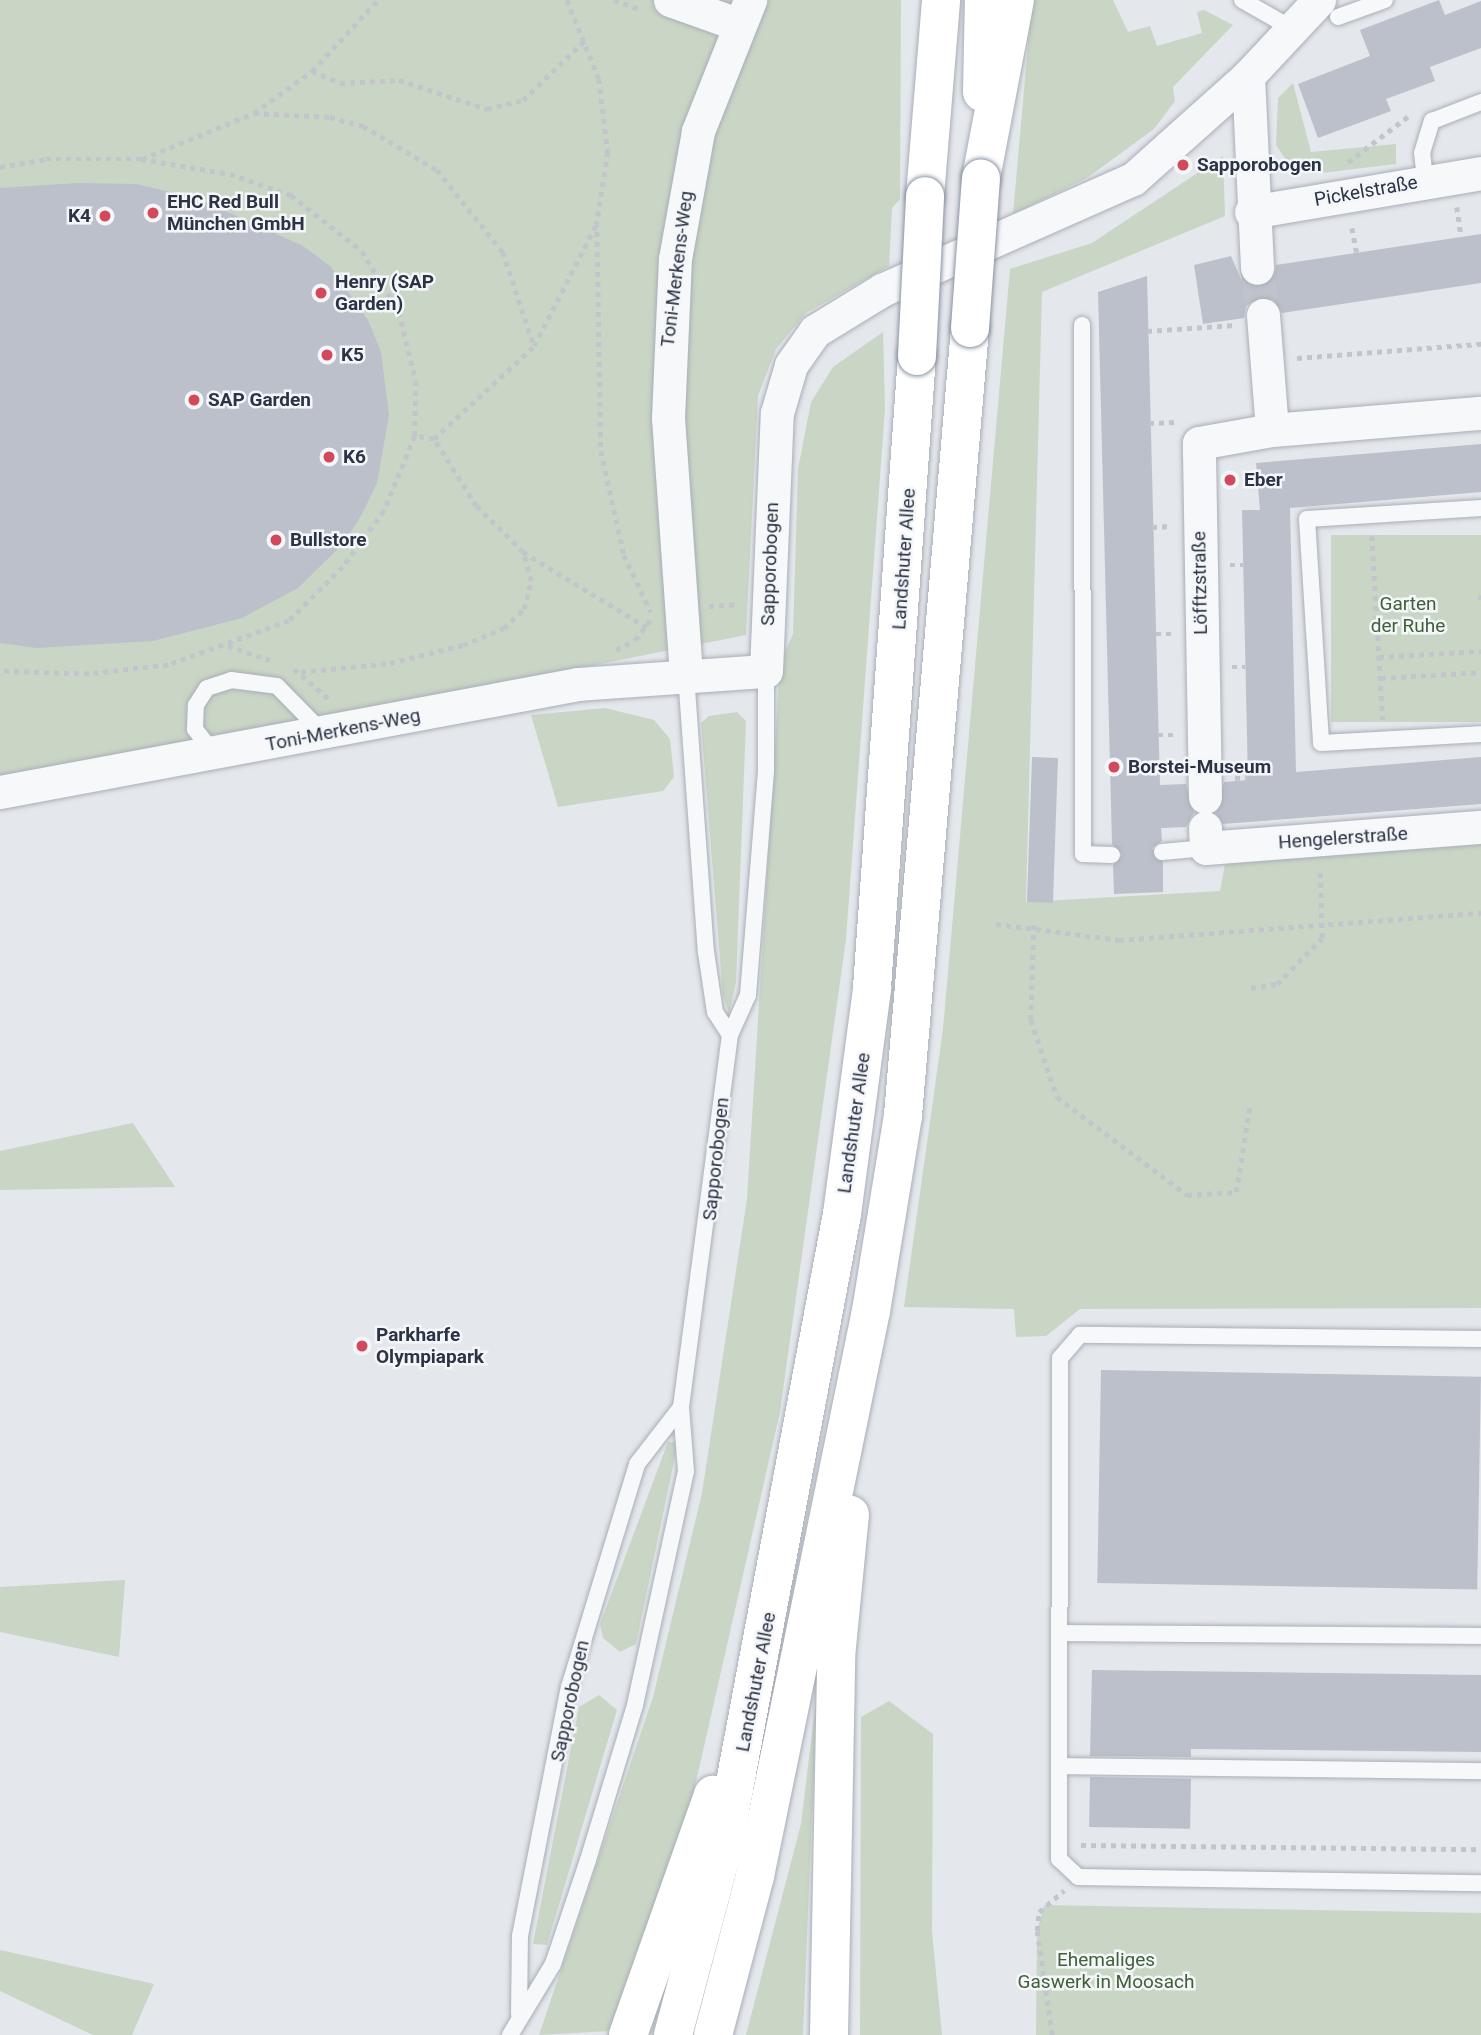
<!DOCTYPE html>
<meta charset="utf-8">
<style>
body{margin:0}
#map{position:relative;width:1481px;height:2035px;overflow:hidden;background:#e4e7ec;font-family:Roboto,sans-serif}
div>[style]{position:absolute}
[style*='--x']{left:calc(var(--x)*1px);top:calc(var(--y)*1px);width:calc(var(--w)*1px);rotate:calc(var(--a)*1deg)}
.green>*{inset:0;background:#c9d6c5;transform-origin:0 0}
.building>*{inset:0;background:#bbc0ca;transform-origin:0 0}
.street-tunnel>*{height:33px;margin-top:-16.5px;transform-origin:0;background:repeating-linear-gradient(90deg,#bfc3cb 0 33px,transparent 0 50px)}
.path>*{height:4.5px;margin-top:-2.25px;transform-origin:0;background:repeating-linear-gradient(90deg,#c2c5cb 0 5px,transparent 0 10px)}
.roads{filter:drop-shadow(0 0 2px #a9aeb7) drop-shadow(0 0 2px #a9aeb7)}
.lane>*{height:16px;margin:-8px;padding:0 8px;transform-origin:8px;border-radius:8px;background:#f7f8fa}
.street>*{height:33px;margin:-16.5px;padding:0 16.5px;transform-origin:16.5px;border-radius:16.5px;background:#f7f8fa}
.highway>*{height:38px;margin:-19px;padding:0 19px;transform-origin:19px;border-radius:19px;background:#fff}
.bridges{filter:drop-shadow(0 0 2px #8b94a3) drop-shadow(0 0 2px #8b94a3)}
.highway-bridge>*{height:38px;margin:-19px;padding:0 19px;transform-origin:19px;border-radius:19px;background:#fff}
.dots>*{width:19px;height:19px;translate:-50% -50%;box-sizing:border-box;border:4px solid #f4f6f9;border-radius:50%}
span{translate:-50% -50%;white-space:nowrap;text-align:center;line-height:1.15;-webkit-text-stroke:5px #f4f6f9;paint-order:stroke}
.poi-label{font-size:19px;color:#2b3445;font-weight:700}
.left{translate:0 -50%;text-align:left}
.right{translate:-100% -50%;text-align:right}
.street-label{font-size:19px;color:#2b3445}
.park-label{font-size:19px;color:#3f6138}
</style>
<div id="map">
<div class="green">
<i style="clip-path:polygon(0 0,901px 0,900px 199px,892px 208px,889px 266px,806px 313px,776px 349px,758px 396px,746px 635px,0 783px)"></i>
<i style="clip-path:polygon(1032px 0,1113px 0,1128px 32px,1150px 26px,1157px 46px,1202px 33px,1197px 12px,1204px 10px,1233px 25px,1173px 87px,1175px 101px,1154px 129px,1087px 178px,1013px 214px)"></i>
<i style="clip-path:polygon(1293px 83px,1311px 152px,1396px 144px,1396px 164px,1313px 174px,1291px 168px,1276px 145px,1278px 98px)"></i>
<i style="clip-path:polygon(1223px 156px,1225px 216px,1042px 292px,1026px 902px,1220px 891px,1225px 864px,1481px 844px,1481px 1308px,1080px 1309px,1046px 1336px,1016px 1337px,1014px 1309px,904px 1307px,943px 1029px,1010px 269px,1092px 243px)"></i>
<i style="clip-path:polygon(883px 332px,885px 409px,846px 939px,780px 1412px,693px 1795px,609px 2031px,539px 2035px,653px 1697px,702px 1493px,747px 1199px,780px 664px,793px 634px,798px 469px,811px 402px,833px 367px)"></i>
<i style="left:1481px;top:535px;width:187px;height:150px;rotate:90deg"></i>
<i style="clip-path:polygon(605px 708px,654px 720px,670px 739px,674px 777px,663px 791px,558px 807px,531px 715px)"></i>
<i style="clip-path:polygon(737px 712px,746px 721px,736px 983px,729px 1013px,723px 996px,701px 723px,709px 716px)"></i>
<i style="clip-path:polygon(133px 1123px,175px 1187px,0 1190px,0 1151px)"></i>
<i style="clip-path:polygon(668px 1442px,678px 1442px,636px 1644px,620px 1652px,603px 1638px,600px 1624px)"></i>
<i style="clip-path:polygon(125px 1580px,119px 1657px,0 1632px,0 1587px)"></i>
<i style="clip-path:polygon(817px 1693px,803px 2035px,746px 2035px,801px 1824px)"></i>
<i style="clip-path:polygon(599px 1695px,617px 1710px,547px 1945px,533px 1944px,579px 1707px)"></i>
<i style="clip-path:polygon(889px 1701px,933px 1734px,932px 1931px,942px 2035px,860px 2035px,861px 1717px)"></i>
<i style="clip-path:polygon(1044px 1905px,1481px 1913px,1481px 2035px,1036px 2035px,1037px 1931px)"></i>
<i style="clip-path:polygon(0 1950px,154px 1984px,132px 2035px,93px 2035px,0 1991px)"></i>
</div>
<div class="building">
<i style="clip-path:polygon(1439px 0,1445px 15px,1481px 1px,1481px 48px,1430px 67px,1435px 81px,1386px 99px,1391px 111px,1318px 138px,1298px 84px,1370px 56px,1360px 30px)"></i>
<i style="clip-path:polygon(78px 183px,137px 184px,199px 199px,303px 246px,330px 266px,368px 320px,381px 352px,389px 415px,377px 483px,362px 514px,345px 542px,298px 588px,242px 618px,153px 641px,37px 648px,0 643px,0 188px)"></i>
<i style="clip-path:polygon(1481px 234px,1481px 283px,1282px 313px,1272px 298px,1261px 296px,1246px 306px,1244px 318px,1203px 324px,1194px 265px,1231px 256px,1241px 279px,1259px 287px,1274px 277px,1276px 265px)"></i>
<i style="clip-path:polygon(1147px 276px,1160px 785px,1186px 784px,1194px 812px,1186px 827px,1161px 828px,1162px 841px,1152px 848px,1163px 862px,1163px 892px,1114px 894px,1113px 865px,1122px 855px,1112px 844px,1098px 292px)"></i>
<i style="clip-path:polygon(1481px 444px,1481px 492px,1290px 508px,1296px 772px,1481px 757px,1481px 804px,1223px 824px,1216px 813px,1224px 782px,1248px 780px,1242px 510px,1260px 510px,1256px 463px)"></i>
<i style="left:1032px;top:757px;width:26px;height:145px;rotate:2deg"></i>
<i style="left:1101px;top:1370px;width:380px;height:213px;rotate:1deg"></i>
<i style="clip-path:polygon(1092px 1670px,1481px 1675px,1481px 1752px,1191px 1749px,1191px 1757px,1090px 1756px)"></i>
<i style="left:1090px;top:1777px;width:101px;height:50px;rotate:1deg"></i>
</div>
<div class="street-tunnel">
<i style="--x:1257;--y:268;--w:47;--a:82.7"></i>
</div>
<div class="path">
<i style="--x:567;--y:0;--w:85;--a:67.9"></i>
<i style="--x:599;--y:79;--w:74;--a:83"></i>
<i style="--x:608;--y:152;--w:71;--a:98.9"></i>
<i style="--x:597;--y:222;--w:229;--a:89"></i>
<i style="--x:601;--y:451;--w:107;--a:77.5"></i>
<i style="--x:624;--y:555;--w:63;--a:64.7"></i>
<i style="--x:614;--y:0;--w:29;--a:20"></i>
<i style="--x:312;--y:71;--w:30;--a:23"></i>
<i style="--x:340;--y:83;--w:59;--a:-2.9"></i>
<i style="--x:399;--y:80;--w:93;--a:18.2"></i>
<i style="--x:487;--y:109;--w:37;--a:-14"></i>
<i style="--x:523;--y:100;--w:85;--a:-44"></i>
<i style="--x:254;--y:113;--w:76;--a:3"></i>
<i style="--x:330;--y:117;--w:34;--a:15"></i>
<i style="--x:363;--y:126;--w:86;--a:30.7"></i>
<i style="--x:437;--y:170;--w:105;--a:51.2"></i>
<i style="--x:503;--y:252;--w:99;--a:71.7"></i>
<i style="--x:142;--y:159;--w:121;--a:-22.3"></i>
<i style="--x:254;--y:113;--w:72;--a:-35.9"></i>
<i style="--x:312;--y:71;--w:97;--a:-47.1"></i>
<i style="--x:1348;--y:162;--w:78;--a:-37.2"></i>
<i style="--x:0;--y:167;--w:47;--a:-9.9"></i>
<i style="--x:46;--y:159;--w:95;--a:0"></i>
<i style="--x:141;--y:159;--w:90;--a:9.6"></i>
<i style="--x:230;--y:174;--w:65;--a:19"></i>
<i style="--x:291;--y:195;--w:90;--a:38.3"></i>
<i style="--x:362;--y:251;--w:71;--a:58.8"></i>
<i style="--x:399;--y:312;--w:71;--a:76.2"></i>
<i style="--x:416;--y:381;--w:55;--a:91"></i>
<i style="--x:415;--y:436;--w:81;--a:112.5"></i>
<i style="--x:384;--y:511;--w:69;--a:126.2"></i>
<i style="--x:343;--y:567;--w:76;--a:135"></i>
<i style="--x:289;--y:621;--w:129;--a:160"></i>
<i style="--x:168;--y:665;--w:80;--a:173.5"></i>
<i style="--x:89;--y:674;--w:89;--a:-178.1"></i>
<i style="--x:1457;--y:207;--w:30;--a:82"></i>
<i style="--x:1352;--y:228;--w:25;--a:79"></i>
<i style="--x:1147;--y:331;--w:88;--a:-3.9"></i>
<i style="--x:1297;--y:358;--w:185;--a:-4.4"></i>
<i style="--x:1149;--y:423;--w:27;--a:-2"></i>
<i style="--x:434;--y:439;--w:137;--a:-42.9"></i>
<i style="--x:534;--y:346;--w:138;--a:-62.9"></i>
<i style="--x:1152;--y:527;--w:20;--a:-3"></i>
<i style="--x:1372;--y:536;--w:184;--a:86.6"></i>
<i style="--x:523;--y:552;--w:146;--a:31.3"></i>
<i style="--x:1230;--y:565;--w:13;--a:0"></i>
<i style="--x:1481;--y:595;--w:10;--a:90"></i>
<i style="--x:709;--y:606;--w:30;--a:-4"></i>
<i style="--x:1156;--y:634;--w:16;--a:0"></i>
<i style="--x:228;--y:646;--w:44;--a:18.4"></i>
<i style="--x:616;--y:650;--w:21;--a:-28"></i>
<i style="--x:635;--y:640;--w:25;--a:-53"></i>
<i style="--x:1379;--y:657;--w:102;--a:-3.4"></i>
<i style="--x:1232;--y:667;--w:13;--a:0"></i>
<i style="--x:294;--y:669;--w:48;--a:40.7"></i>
<i style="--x:301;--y:672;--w:89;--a:-5.8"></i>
<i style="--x:390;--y:663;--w:75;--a:-13.9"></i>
<i style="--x:463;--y:645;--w:44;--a:-22.5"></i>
<i style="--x:504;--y:628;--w:28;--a:-44"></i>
<i style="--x:524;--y:609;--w:29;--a:-76"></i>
<i style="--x:531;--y:581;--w:30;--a:-105"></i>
<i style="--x:523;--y:552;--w:66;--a:-135.6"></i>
<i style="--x:476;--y:506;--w:79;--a:-122.1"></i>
<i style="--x:434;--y:439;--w:19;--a:-171"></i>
<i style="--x:1381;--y:678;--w:100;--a:-3.4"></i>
<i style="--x:1158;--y:735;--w:17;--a:0"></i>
<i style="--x:1235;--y:778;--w:13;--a:-4"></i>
<i style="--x:996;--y:924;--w:124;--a:7.4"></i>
<i style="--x:1119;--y:940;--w:363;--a:-4.3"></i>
<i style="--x:1034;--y:925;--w:95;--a:91.8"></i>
<i style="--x:1031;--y:1020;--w:81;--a:71.3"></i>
<i style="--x:1057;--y:1097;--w:163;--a:37"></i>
<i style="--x:1187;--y:1195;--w:49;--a:-3.5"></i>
<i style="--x:1236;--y:1192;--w:88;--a:-80.9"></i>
<i style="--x:1251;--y:988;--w:26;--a:-9"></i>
<i style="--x:1277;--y:984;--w:64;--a:-45.6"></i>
<i style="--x:1322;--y:938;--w:69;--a:-91.7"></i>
<i style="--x:1081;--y:1845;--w:400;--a:0.6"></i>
<i style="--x:1052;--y:2035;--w:105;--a:-98.2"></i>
<i style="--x:1037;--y:1931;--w:19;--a:-84"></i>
<i style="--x:1039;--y:1912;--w:33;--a:-41"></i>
</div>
<div class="roads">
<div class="lane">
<i style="--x:1242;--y:0;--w:56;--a:29.7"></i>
<i style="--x:1338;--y:17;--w:50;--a:-19.9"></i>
<i style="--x:1425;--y:180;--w:27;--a:-96"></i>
<i style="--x:1422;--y:153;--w:34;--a:-73"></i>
<i style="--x:1432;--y:121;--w:53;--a:-21.2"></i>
<i style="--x:1082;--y:325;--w:529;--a:89.89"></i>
<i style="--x:1083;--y:854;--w:29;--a:2"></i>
<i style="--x:1481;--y:508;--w:174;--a:176.4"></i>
<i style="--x:1307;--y:519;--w:224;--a:86.4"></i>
<i style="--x:1321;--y:743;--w:160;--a:-3.2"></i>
<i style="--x:686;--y:675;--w:278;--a:85.9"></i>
<i style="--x:706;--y:952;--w:61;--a:81.5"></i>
<i style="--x:715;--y:1012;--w:27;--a:57"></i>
<i style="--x:212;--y:751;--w:28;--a:-128"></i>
<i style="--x:195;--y:729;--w:24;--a:-88"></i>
<i style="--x:196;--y:705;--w:20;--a:-57"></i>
<i style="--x:207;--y:688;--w:25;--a:-18"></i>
<i style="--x:231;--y:680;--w:46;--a:7.4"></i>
<i style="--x:277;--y:686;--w:66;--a:45.6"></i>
<i style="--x:1162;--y:852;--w:44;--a:-5.2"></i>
<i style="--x:1481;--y:1339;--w:401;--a:-179.4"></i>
<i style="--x:1080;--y:1335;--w:30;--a:131"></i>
<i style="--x:1060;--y:1358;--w:501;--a:90.11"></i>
<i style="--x:1059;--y:1859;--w:26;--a:43"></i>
<i style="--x:1078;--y:1877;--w:403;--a:0.9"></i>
<i style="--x:1061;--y:1633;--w:420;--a:0.4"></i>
<i style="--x:1060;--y:1766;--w:421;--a:0.7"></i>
<i style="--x:519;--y:2014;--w:78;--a:-89.3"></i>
<i style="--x:520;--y:1936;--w:254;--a:-78.9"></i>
<i style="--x:569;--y:1687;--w:233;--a:-73"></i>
<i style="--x:637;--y:1464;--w:72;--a:-52.3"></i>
<i style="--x:510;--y:2035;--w:83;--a:-58.8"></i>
<i style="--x:553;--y:1964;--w:110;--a:-71.4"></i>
<i style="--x:588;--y:1860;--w:162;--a:-73.1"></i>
<i style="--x:635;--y:1705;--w:239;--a:-77.7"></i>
<i style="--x:686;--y:1471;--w:64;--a:-94.5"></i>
<i style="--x:681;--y:1407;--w:375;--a:-82.5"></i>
<i style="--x:730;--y:1035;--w:44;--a:-65.8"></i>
<i style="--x:748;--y:995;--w:226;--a:-85.4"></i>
<i style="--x:766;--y:770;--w:99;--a:-90"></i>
</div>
<div class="street">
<i style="--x:670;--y:0;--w:71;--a:19.7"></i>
<i style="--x:1248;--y:76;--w:192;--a:87.3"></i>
<i style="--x:1251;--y:212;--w:233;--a:-9.6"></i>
<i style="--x:1263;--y:315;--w:115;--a:85.5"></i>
<i style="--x:686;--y:675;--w:258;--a:-94"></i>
<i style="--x:668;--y:418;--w:159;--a:-87.5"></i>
<i style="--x:675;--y:259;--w:130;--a:-79.8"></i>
<i style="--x:698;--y:131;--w:141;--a:-68.3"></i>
<i style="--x:0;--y:792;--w:588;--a:-10.58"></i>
<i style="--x:578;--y:684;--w:188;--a:-4"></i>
<i style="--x:766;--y:671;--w:258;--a:-87.6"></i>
<i style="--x:777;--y:413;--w:50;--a:-73.7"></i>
<i style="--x:791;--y:365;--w:42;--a:-54.8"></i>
<i style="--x:815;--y:331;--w:79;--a:-31.5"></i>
<i style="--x:882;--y:290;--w:274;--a:-23.9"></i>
<i style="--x:1133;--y:179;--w:154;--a:-41.8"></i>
<i style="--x:1248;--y:76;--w:104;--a:-46.9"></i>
<i style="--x:1205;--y:797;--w:354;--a:-91"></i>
<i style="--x:1199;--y:443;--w:74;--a:-10.1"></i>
<i style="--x:1272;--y:430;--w:210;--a:-4.7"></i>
<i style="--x:1205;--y:828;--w:20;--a:87"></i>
<i style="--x:1206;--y:848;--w:276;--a:-4.4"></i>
</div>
<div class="highway">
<i style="--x:982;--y:92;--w:92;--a:-88.8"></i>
<i style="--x:981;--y:178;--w:181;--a:-79.2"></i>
<i style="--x:925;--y:196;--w:197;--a:-85.3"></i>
<i style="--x:628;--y:2035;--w:255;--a:-70.5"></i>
<i style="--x:673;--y:2035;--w:189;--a:-75"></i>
<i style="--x:722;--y:1852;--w:649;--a:-79.35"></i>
<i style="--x:842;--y:1214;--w:228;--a:-82.4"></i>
<i style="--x:872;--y:988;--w:634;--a:-85.93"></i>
<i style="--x:713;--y:2035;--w:164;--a:-75.2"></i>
<i style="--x:755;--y:1876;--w:577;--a:-78.4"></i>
<i style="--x:871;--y:1311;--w:199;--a:-80.7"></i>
<i style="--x:903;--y:1115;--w:790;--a:-85.13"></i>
<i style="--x:829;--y:2035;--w:378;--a:-88.9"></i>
<i style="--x:836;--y:1657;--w:143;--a:-84.4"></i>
</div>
</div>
<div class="bridges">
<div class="highway-bridge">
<i style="--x:970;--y:328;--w:150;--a:-85.8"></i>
<i style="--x:917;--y:356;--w:160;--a:-87.1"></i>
</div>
</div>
<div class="dots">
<i style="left:1183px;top:165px;background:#d1495b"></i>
<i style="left:153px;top:213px;background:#d1495b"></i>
<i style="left:105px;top:216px;background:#d1495b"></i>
<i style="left:321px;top:293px;background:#d1495b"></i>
<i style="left:327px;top:355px;background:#d1495b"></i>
<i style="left:194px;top:400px;background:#d1495b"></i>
<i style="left:329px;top:457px;background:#d1495b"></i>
<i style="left:1230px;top:480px;background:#d1495b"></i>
<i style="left:276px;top:540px;background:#d1495b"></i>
<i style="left:1114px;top:767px;background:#d1495b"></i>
<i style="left:362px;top:1346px;background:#d1495b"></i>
</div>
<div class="poi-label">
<span class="left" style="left:1197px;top:165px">Sapporobogen</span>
<span class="left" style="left:167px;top:213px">EHC Red Bull<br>München GmbH</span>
<span class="right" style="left:91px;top:216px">K4</span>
<span class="left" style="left:335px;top:293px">Henry (SAP<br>Garden)</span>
<span class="left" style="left:341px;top:355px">K5</span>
<span class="left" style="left:208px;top:400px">SAP Garden</span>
<span class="left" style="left:343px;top:457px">K6</span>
<span class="left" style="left:1244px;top:480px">Eber</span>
<span class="left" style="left:290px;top:540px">Bullstore</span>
<span class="left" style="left:1128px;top:767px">Borstei-Museum</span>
<span class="left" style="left:376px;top:1346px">Parkharfe<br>Olympiapark</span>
</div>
<div class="street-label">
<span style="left:1366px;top:191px;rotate:-10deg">Pickelstraße</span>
<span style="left:677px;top:269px;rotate:-83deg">Toni-Merkens-Weg</span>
<span style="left:904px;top:559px;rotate:-86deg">Landshuter Allee</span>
<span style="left:770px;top:564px;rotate:-88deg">Sapporobogen</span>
<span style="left:1200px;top:583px;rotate:-91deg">Löfftzstraße</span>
<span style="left:343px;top:730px;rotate:-11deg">Toni-Merkens-Weg</span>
<span style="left:1343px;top:838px;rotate:-4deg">Hengelerstraße</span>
<span style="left:854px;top:1123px;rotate:-82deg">Landshuter Allee</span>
<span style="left:716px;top:1159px;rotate:-84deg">Sapporobogen</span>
<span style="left:756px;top:1682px;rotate:-79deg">Landshuter Allee</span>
<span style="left:570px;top:1701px;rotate:-78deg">Sapporobogen</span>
</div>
<div class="park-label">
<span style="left:1408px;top:615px">Garten<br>der Ruhe</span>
<span style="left:1106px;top:1971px">Ehemaliges<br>Gaswerk in Moosach</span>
</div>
</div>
